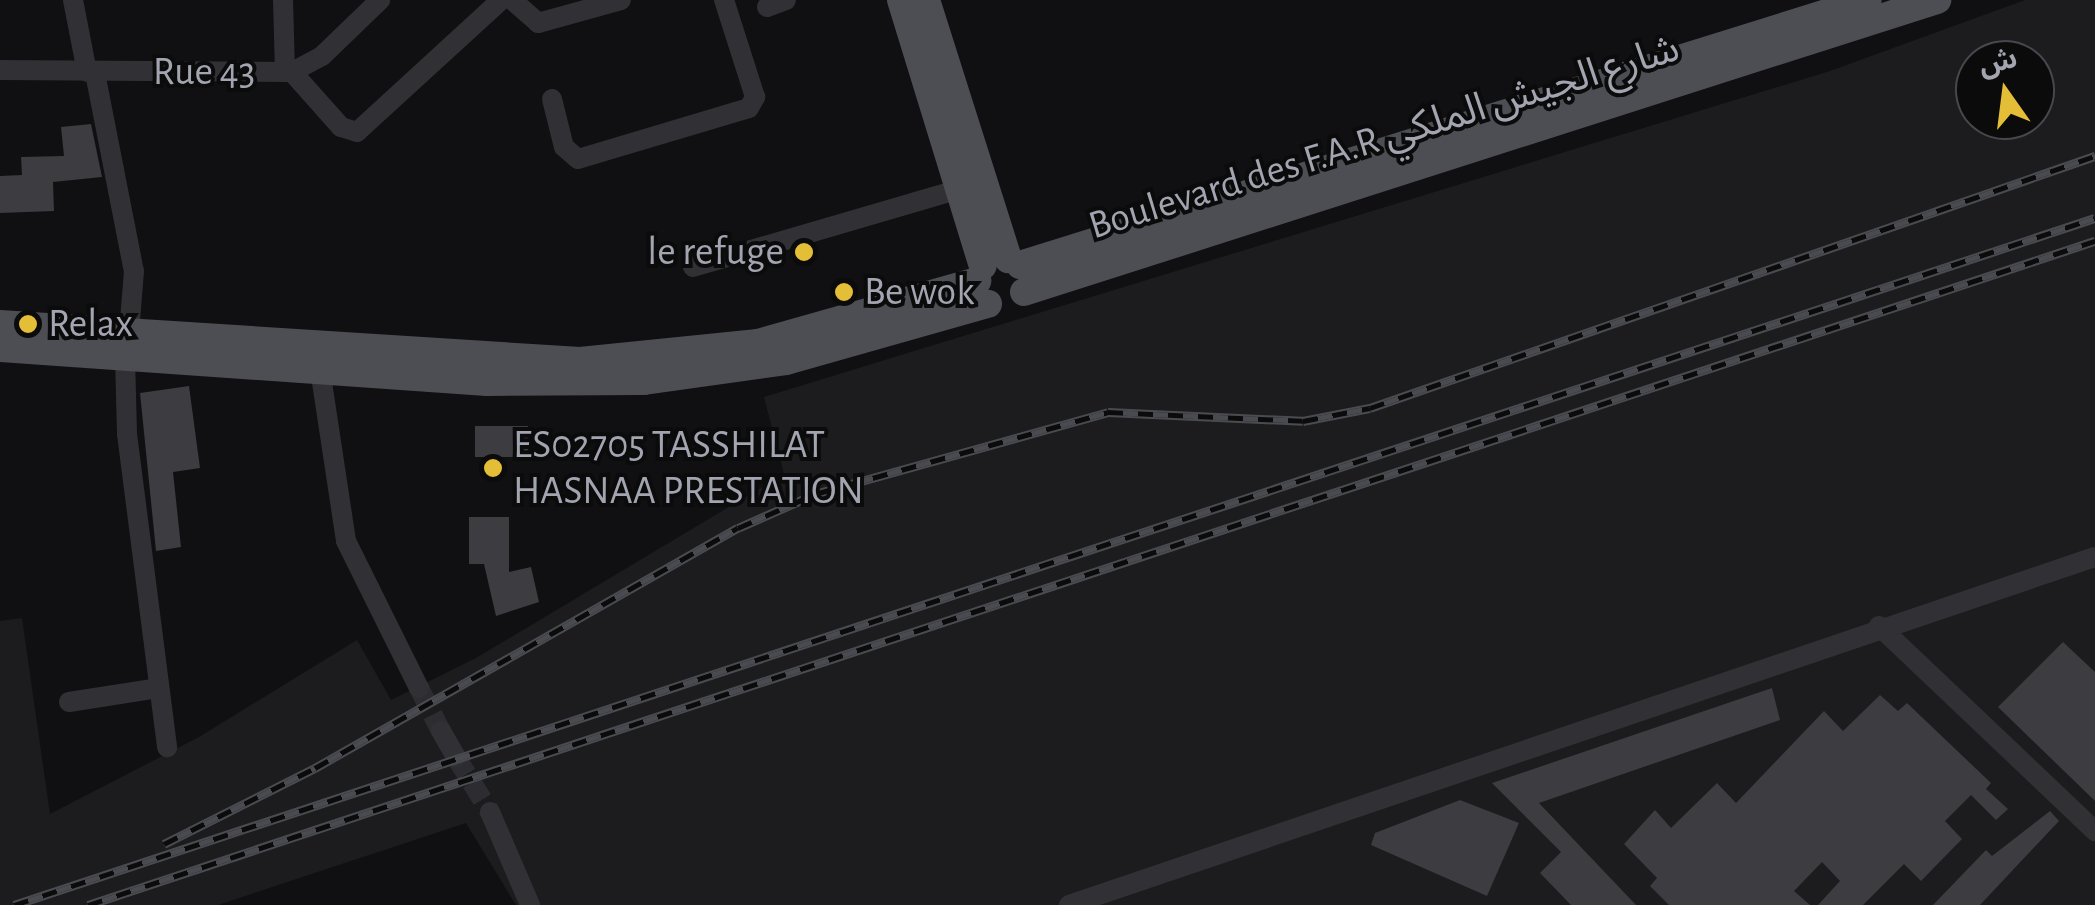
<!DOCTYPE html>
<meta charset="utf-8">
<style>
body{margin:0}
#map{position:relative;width:2095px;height:905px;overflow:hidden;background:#100f11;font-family:"Alegreya Sans","Noto Sans Arabic",sans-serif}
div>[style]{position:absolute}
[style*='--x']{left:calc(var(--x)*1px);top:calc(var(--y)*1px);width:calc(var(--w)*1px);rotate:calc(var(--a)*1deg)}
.built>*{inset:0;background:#1c1c1e}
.building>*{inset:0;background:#3c3c41;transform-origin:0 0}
.minor-tunnel>*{height:20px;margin-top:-10px;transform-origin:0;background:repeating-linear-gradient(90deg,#2d2d31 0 20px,transparent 0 30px)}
.minor>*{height:20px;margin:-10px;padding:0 10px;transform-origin:10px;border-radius:10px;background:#313135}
.major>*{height:28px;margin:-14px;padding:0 14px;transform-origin:14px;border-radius:14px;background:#4d4e54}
.rail>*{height:9px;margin-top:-4.5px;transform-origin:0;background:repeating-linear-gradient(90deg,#0b0b0c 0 15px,#4a4b50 0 30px);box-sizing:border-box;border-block:2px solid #4a4b50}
.dots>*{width:28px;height:28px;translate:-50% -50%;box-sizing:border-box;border:5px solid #0b0b0c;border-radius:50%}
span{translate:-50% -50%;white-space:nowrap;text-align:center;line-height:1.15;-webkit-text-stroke:8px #0b0b0c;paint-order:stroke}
.street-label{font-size:40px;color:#a2a4b0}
.poi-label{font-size:40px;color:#a2a4b0}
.right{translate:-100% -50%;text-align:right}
.left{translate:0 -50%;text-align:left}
.north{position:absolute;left:1955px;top:40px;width:100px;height:100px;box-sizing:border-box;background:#0b0b0c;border:2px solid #47484e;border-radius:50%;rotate:346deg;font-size:28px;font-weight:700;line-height:40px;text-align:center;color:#a2a4b0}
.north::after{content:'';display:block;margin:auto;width:35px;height:45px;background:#e3be36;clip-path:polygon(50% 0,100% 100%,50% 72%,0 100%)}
</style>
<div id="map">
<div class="built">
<i style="clip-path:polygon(evenodd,2025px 0,2095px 0,2095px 905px,516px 905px,466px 823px,218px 905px,0 905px,0 621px,22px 618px,50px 814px,199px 737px,357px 640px,391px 700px,476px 658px,784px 474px,764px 397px,1830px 71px,2025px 0,1975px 60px,2035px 60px,2035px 120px,1975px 120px,1975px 60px)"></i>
</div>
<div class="building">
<i style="clip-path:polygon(91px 124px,102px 177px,53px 182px,54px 211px,0 213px,0 176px,22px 175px,21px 157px,64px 156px,61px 127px)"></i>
<i style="clip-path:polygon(189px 386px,200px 468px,173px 472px,181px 547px,156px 551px,140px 393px)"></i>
<i style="left:475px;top:426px;width:53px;height:31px"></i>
<i style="clip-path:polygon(469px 517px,509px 517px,509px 572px,531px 567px,539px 602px,496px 616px,484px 564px,469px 564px)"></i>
<i style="clip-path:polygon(2063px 642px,2095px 672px,2095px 801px,1998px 707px)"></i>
<i style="clip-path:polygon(1772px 688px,1780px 720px,1539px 803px,1636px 905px,1571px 905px,1540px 873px,1561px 852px,1492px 783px)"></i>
<i style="clip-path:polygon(1880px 695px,1898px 711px,1907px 703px,1991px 783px,1986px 789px,2008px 809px,1996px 820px,1971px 795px,1945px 821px,1962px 839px,1921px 881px,1904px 864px,1863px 905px,1818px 905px,1840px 881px,1822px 862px,1794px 891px,1810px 905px,1669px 905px,1650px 886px,1657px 878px,1624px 844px,1655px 810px,1671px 828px,1717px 783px,1736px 803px,1824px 711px,1843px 731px)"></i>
<i style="clip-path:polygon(1460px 800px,1519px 823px,1487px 896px,1371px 845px,1375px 833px)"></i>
<i style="clip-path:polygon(2050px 811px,2059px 821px,1980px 905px,1933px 905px,1986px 850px,1992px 856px)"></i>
</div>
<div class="minor-tunnel">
<i style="--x:419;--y:688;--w:48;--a:62.9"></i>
<i style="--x:456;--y:757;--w:65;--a:58.3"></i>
</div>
<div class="minor">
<i style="--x:73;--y:0;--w:73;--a:79"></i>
<i style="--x:283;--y:0;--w:72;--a:88.4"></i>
<i style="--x:512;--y:0;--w:35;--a:41"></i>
<i style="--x:538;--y:23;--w:86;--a:-15.5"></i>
<i style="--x:767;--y:7;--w:20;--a:-20"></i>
<i style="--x:0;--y:70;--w:292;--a:0.4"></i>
<i style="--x:292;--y:72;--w:34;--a:-28"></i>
<i style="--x:322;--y:56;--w:81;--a:-44"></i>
<i style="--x:292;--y:72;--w:74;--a:48.3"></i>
<i style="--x:341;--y:127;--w:17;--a:17"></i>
<i style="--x:357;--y:132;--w:195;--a:-42.5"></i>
<i style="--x:95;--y:73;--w:202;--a:78.9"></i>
<i style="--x:134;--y:271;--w:62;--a:94.6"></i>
<i style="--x:552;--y:99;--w:49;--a:76"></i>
<i style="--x:564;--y:147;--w:18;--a:41"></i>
<i style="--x:578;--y:159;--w:178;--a:-16.6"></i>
<i style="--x:749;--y:108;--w:13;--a:-61"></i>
<i style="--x:755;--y:97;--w:102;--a:-107.7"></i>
<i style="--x:693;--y:267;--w:278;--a:-16.3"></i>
<i style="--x:125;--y:357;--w:77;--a:88.5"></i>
<i style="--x:127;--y:434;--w:316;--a:82.7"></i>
<i style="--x:320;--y:369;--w:174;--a:81.4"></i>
<i style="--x:346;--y:541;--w:164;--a:63.6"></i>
<i style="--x:1879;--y:626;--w:298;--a:43.5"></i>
<i style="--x:69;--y:702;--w:90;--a:-8.9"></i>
<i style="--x:441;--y:731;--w:30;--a:60"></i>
<i style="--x:490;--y:812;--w:101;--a:66.7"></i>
<i style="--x:1069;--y:905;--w:1083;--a:-18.74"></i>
</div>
<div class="major">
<i style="--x:901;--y:0;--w:278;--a:72.9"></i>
<i style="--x:926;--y:0;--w:272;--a:72.4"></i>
<i style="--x:1020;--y:265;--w:888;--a:-17.35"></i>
<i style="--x:1024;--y:292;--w:959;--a:-17.74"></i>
<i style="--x:0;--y:324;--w:581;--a:3.65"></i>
<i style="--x:580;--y:361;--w:179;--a:-5.8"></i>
<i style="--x:758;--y:343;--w:228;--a:-15.8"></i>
<i style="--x:0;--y:348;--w:488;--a:4"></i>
<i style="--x:487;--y:382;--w:157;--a:-0.4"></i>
<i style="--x:644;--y:381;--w:143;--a:-8"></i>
<i style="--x:786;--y:361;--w:210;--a:-15.8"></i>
</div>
<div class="rail">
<i style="--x:164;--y:844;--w:169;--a:-26.7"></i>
<i style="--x:315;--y:768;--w:486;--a:-29.6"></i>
<i style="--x:738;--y:528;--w:84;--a:-23.8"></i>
<i style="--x:815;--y:494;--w:304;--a:-15.6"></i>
<i style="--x:1108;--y:412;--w:195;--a:2.6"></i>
<i style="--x:1303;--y:421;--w:68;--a:-11"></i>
<i style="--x:1370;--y:408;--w:768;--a:-19.17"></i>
<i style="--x:14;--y:905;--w:2191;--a:-18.27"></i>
<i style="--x:88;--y:905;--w:2114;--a:-18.31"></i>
</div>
<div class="dots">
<i style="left:804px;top:252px;background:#e3be36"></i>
<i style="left:844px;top:292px;background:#e3be36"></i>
<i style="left:28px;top:324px;background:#e3be36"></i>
<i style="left:493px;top:468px;background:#e3be36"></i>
</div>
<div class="street-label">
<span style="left:204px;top:72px">Rue 43</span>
<span style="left:1384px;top:137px;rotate:-17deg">Boulevard des F.A.R شارع الجيش الملكي</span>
</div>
<div class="poi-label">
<span class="right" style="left:784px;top:252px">le refuge</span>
<span class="left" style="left:864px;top:292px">Be wok</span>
<span class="left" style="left:48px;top:324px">Relax</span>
<span class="left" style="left:513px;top:468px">ES02705 TASSHILAT<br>HASNAA PRESTATION</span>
</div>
<div class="north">ش</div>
</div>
